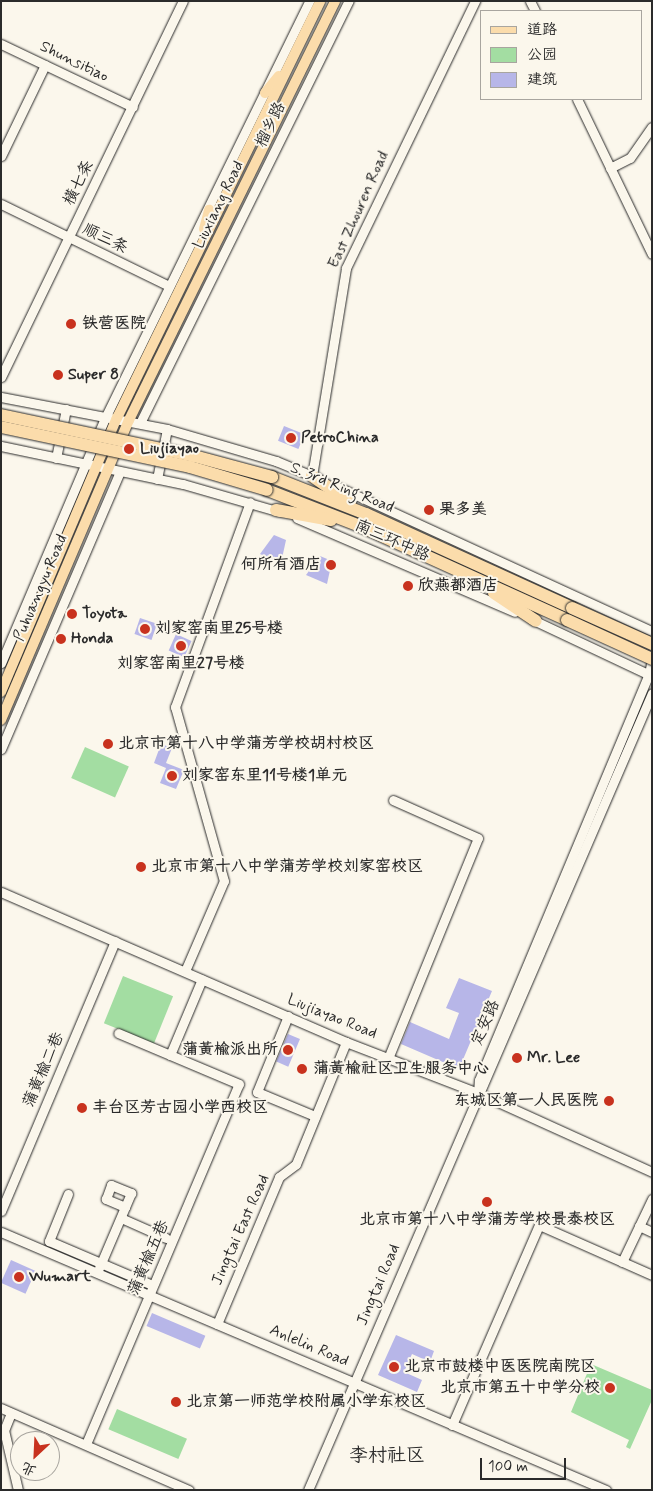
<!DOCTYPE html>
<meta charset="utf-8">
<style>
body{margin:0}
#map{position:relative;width:653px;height:1491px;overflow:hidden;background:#fbf7ec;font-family:Mynerve,"LXGW WenKai TC",sans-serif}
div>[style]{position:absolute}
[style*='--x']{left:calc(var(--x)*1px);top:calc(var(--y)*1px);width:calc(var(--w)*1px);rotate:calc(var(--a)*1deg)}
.green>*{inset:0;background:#a3dda2;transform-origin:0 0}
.building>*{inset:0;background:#b7b6e8;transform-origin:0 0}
.roads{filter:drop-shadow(0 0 1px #2b2b2b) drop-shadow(0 0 1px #2b2b2b)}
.minor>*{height:9px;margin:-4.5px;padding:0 4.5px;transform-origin:4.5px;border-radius:4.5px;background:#fbf7ec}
.major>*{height:10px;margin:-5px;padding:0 5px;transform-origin:5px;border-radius:5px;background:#fbdcab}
.highway>*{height:12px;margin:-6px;padding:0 6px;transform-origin:6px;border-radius:6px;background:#fbdcab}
.bridges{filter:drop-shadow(0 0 1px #2b2b2b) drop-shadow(0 0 1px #2b2b2b)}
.highway-bridge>*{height:12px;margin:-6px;padding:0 6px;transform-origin:6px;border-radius:6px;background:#fbdcab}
.dots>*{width:14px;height:14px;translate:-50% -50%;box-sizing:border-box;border:2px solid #fbf7ec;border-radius:50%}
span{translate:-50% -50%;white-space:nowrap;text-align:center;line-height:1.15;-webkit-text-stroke:4px #fbf7ec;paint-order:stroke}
.street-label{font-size:16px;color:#2b2b2b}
.poi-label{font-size:16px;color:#2b2b2b;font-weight:700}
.left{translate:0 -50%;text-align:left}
.right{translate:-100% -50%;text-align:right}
.quarter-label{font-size:19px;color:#2b2b2b}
.frame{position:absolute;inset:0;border:2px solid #2b2b2b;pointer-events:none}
.legend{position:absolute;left:480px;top:10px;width:162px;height:90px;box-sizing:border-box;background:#fbf7ec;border:1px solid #a8a59f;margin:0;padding:6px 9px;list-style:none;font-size:15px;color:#2b2b2b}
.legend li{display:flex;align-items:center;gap:10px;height:25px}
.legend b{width:25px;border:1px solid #a8a59f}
.north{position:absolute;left:10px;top:1431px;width:50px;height:50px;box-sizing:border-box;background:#fbf7ec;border:1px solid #a8a59f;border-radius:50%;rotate:205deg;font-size:14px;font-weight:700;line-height:20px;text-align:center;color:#2b2b2b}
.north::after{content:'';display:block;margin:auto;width:18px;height:22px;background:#c8321e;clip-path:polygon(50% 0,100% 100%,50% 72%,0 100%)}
.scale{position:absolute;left:480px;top:1458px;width:86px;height:22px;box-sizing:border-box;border:2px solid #2b2b2b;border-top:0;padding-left:6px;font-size:15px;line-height:18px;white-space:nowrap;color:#2b2b2b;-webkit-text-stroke:4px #fbf7ec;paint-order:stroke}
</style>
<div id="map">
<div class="green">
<i style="left:85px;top:747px;width:48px;height:34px;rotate:24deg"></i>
<i style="left:123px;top:976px;width:54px;height:51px;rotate:22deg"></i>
<i style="clip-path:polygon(591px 1364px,652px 1390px,652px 1400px,630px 1449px,626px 1447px,629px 1440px,571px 1412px)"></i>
<i style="left:117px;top:1409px;width:76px;height:22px;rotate:23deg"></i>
</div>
<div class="building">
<i style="left:284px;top:426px;width:22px;height:16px;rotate:22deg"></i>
<i style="clip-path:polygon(274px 535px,286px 540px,281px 563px,260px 554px)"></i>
<i style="clip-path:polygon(320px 556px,332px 561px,327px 584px,306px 575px)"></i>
<i style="left:140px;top:618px;width:18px;height:17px;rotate:19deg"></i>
<i style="left:176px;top:634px;width:17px;height:18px;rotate:24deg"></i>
<i style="clip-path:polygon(161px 744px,172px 748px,166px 763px,184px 770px,176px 789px,160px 783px,166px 768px,154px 763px)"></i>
<i style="clip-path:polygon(459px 978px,492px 991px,459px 1069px,401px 1044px,410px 1022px,449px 1039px,459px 1013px,446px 1008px)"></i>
<i style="left:288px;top:1034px;width:13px;height:30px;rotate:23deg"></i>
<i style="left:11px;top:1260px;width:27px;height:25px;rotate:24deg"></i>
<i style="left:152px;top:1313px;width:58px;height:14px;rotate:23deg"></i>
<i style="clip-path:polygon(396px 1335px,434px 1351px,430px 1362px,412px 1354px,404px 1372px,422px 1380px,417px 1392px,378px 1375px)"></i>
</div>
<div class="roads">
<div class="minor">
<i style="--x:530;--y:1;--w:11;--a:63"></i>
<i style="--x:1;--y:44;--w:146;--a:25.5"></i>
<i style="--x:577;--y:99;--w:172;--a:64.2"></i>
<i style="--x:1;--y:156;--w:101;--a:-64.2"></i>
<i style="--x:610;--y:168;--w:22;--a:-27"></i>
<i style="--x:630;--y:158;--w:38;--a:-55"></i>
<i style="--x:1;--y:204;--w:187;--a:26"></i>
<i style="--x:1;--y:377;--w:418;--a:-64.2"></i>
<i style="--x:1;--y:397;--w:169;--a:10.9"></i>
<i style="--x:167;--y:429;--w:114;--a:16.4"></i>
<i style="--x:276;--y:461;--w:44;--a:22.5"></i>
<i style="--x:140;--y:423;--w:471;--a:-63.7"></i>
<i style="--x:1;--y:446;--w:186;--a:11.8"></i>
<i style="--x:183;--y:484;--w:101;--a:16.1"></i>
<i style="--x:56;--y:458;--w:50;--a:-78.5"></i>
<i style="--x:312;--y:476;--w:211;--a:-80.7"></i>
<i style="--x:346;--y:268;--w:297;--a:-64.2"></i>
<i style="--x:157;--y:479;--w:51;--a:-78.7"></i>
<i style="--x:334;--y:485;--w:350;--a:24.7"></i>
<i style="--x:297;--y:518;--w:237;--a:23.3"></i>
<i style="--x:531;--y:619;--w:134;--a:25.2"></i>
<i style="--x:1;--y:663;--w:268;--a:-67"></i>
<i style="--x:106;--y:416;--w:462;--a:-63.9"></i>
<i style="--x:1;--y:749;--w:302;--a:-66.8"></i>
<i style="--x:1;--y:892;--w:376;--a:23.5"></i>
<i style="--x:346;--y:1042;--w:142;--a:21.1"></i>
<i style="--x:478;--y:1093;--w:191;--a:24.4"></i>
<i style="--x:185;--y:971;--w:98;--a:-66.6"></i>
<i style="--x:224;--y:881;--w:181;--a:-105.7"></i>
<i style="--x:175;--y:707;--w:218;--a:-69.9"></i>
<i style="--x:288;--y:1016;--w:82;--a:112.2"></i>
<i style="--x:257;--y:1092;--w:63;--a:22.5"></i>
<i style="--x:170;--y:1055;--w:82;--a:-67.2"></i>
<i style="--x:389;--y:1056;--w:235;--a:-67.8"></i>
<i style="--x:478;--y:838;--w:93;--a:-155.9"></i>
<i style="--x:478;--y:1093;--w:13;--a:-86"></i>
<i style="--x:479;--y:1080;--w:440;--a:-67.3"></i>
<i style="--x:649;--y:674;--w:16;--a:-79"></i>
<i style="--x:68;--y:1194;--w:51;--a:112"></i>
<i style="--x:49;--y:1241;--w:110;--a:23.1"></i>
<i style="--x:1;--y:1211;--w:293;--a:-67.1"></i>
<i style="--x:121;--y:1218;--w:49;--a:24"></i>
<i style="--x:639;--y:1226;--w:14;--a:25"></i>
<i style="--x:1;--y:1232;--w:658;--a:23.1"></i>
<i style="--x:622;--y:1262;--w:70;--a:-64.5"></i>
<i style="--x:99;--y:1268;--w:66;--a:-66.9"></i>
<i style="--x:125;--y:1207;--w:21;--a:-157"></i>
<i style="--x:106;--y:1199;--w:15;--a:-70"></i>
<i style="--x:111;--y:1185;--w:22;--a:22"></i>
<i style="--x:131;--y:1193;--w:15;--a:113"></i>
<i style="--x:217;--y:1324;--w:160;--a:-67.1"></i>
<i style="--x:279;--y:1177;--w:21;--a:-37"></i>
<i style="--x:296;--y:1164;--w:132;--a:-67.7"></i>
<i style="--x:1;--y:1408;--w:205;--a:23.6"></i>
<i style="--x:11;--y:1413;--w:18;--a:112"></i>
<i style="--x:4;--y:1430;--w:62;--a:76.9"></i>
<i style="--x:452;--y:1425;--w:218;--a:-66.5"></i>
<i style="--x:539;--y:1225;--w:124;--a:23.9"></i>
<i style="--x:86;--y:1444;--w:391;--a:-67"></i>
<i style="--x:239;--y:1084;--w:131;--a:-157.1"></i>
<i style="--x:308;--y:1490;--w:868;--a:-66.65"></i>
</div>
<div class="major">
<i style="--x:265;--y:93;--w:22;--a:-51"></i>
<i style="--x:204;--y:229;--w:20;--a:-75"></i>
<i style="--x:1;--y:692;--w:298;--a:-67.1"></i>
<i style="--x:117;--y:418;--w:464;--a:-64"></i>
<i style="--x:1;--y:720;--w:326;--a:-66.9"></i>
<i style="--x:129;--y:420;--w:467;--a:-63.8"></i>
</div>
<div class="highway">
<i style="--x:312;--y:476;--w:46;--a:34.4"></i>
<i style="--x:272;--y:477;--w:101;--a:21.5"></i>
<i style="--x:366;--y:514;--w:226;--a:24.5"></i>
<i style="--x:267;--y:490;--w:100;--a:21.2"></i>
<i style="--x:360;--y:526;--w:227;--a:24.4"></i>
<i style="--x:276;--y:510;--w:56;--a:10.3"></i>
<i style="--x:494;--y:593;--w:50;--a:33.7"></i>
</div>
</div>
<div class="bridges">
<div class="highway-bridge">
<i style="--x:1;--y:415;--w:197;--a:12"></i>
<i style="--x:194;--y:456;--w:81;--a:15.1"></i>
<i style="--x:1;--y:427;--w:193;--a:11.9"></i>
<i style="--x:190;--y:467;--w:80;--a:16.6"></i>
<i style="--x:572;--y:608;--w:88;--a:24.2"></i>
<i style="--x:567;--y:620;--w:94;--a:24.6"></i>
</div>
</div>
<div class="dots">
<i style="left:71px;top:324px;background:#c8321e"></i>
<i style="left:58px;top:375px;background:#c8321e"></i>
<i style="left:291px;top:438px;background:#c8321e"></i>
<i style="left:129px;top:449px;background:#c8321e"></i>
<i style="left:429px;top:510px;background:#c8321e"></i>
<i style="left:331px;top:565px;background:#c8321e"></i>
<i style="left:408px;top:586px;background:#c8321e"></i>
<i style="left:72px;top:614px;background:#c8321e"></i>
<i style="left:145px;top:629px;background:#c8321e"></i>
<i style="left:61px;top:639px;background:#c8321e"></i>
<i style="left:181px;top:646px;background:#c8321e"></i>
<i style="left:108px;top:744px;background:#c8321e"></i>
<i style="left:172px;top:776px;background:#c8321e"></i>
<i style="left:141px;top:867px;background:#c8321e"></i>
<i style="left:288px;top:1050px;background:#c8321e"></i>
<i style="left:517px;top:1058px;background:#c8321e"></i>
<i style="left:302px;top:1069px;background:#c8321e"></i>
<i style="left:609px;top:1101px;background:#c8321e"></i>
<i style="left:82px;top:1108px;background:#c8321e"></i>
<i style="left:487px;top:1202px;background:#c8321e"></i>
<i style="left:19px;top:1277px;background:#c8321e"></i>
<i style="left:394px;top:1367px;background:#c8321e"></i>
<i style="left:610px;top:1388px;background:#c8321e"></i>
<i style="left:176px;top:1402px;background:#c8321e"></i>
</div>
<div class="street-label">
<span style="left:74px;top:62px;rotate:26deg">Shunsitiao</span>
<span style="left:271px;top:125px;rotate:-64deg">榴乡路</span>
<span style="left:79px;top:183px;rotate:-64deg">横七条</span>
<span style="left:219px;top:205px;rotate:-64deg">Liuxiang Road</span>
<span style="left:359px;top:210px;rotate:-66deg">East Zhouren Road</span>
<span style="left:105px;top:239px;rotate:26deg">顺三条</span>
<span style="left:342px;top:488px;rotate:22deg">S. 3rd Ring Road</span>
<span style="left:392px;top:541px;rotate:24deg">南三环中路</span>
<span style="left:41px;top:588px;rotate:-67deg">Puhuangyu Road</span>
<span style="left:332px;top:1017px;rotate:22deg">Liujiayao Road</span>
<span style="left:486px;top:1023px;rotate:-67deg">定安路</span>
<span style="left:44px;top:1070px;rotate:-67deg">蒲黄榆二巷</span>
<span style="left:241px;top:1230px;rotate:-66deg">Jingtai East Road</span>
<span style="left:149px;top:1258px;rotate:-67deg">蒲黄榆五巷</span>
<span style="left:379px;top:1285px;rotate:-67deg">Jingtai Road</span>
<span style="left:309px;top:1346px;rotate:23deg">Anlelin Road</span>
</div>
<div class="poi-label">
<span class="left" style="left:82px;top:324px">铁营医院</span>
<span class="left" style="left:68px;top:375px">Super 8</span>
<span class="left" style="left:301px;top:438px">PetroChina</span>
<span class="left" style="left:140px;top:449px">Liujiayao</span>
<span class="left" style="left:439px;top:510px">果多美</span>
<span class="right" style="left:321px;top:565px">何所有酒店</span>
<span class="left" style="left:418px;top:586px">欣燕都酒店</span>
<span class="left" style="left:82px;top:614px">Toyota</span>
<span class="left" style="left:155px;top:629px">刘家窑南里25号楼</span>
<span class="left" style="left:71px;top:639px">Honda</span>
<span style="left:181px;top:664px">刘家窑南里27号楼</span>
<span class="left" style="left:118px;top:744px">北京市第十八中学蒲芳学校胡村校区</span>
<span class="left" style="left:182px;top:776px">刘家窑东里11号楼1单元</span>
<span class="left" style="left:151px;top:867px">北京市第十八中学蒲芳学校刘家窑校区</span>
<span class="right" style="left:278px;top:1050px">蒲黄榆派出所</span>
<span class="left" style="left:527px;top:1058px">Mr. Lee</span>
<span class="left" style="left:313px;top:1069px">蒲黄榆社区卫生服务中心</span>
<span class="right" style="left:598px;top:1101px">东城区第一人民医院</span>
<span class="left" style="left:92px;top:1108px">丰台区芳古园小学西校区</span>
<span style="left:487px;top:1220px">北京市第十八中学蒲芳学校景泰校区</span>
<span class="left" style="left:29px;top:1277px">Wumart</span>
<span class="left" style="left:404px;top:1367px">北京市鼓楼中医医院南院区</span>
<span class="right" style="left:600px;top:1388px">北京市第五十中学分校</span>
<span class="left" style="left:186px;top:1402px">北京第一师范学校附属小学东校区</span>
</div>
<div class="quarter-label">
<span style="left:387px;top:1456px">李村社区</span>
</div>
<div class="frame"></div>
<ul class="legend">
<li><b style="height:6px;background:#fbdcab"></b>道路</li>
<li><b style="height:14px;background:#a3dda2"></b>公园</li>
<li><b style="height:14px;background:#b7b6e8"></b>建筑</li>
</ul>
<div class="north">北</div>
<div class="scale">100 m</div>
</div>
